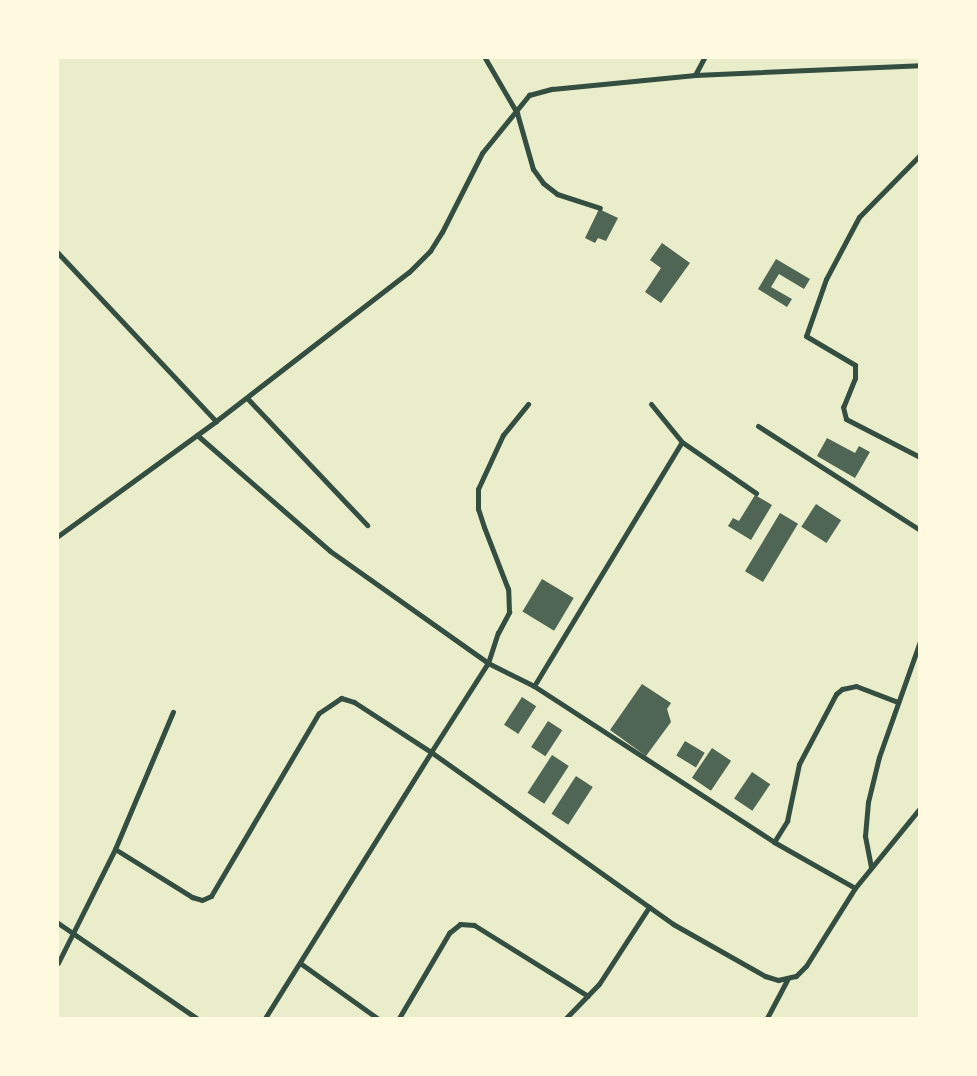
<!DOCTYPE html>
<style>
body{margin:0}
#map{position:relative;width:977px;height:1076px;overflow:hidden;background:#e9edc9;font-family:"Sofia Sans Condensed",sans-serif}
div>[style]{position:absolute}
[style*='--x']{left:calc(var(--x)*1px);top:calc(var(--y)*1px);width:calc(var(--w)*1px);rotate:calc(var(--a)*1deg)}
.building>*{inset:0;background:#4f6655;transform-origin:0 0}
.minor>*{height:5px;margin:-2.5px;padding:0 2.5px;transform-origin:2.5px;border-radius:2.5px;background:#344e41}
span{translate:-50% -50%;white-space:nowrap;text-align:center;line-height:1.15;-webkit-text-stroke:4.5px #fefae0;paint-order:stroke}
.frame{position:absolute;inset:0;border:59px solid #fefae0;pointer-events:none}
</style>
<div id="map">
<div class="building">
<i style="clip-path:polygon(599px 209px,618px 218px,606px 241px,598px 238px,595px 243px,585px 238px)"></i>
<i style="clip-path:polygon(662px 243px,690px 263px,661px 303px,645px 292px,661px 268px,650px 260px)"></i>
<i style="clip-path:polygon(776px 259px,810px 279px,804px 289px,779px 274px,771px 287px,792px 299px,787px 307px,758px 289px)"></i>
<i style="clip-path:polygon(827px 438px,855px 453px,859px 446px,870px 452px,855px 478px,817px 456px)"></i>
<i style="clip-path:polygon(755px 495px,772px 505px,751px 540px,728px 526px,733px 518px,739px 521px)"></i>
<i style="left:816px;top:504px;width:30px;height:27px;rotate:33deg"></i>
<i style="left:780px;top:513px;width:21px;height:68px;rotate:31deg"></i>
<i style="left:542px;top:579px;width:37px;height:38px;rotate:31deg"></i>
<i style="clip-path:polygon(642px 684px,671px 703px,667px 709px,671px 722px,646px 756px,610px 730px)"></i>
<i style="left:522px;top:697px;width:17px;height:33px;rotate:33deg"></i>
<i style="left:548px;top:721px;width:17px;height:31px;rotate:33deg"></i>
<i style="left:685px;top:741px;width:23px;height:17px;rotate:31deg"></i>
<i style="left:712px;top:748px;width:23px;height:36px;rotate:34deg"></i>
<i style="left:552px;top:755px;width:20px;height:45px;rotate:33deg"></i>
<i style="left:752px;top:772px;width:22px;height:32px;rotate:34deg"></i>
<i style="left:576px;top:776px;width:20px;height:45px;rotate:33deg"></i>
</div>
<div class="minor">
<i style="--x:485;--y:58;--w:64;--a:59.8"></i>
<i style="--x:517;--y:113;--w:58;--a:74.1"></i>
<i style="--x:533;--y:169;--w:17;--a:54"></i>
<i style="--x:543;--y:183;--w:18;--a:38"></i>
<i style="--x:557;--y:194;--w:45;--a:18"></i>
<i style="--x:695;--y:75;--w:19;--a:-62"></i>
<i style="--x:920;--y:155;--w:87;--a:134.5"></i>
<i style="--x:859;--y:217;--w:70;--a:118"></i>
<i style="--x:826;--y:279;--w:60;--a:109.3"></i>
<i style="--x:806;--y:336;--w:57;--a:30.6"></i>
<i style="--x:855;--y:365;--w:13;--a:90"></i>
<i style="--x:855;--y:378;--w:31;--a:112"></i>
<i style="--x:843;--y:407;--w:12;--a:76"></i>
<i style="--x:846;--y:419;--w:83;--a:27.2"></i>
<i style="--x:58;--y:253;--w:231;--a:46.8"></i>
<i style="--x:247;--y:398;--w:175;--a:46.6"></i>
<i style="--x:651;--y:404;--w:49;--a:50.8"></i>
<i style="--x:682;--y:442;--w:90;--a:34.6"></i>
<i style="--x:758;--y:426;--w:193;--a:32.7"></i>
<i style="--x:197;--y:435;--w:176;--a:41.1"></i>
<i style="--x:330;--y:551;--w:194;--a:35.3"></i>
<i style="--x:488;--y:663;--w:51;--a:26.6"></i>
<i style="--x:534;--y:686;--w:286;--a:33"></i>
<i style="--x:774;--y:842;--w:93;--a:29.6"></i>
<i style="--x:58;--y:536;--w:195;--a:-36"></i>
<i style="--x:216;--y:421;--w:244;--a:-37.7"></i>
<i style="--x:409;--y:272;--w:30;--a:-45"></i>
<i style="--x:430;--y:251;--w:22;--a:-58"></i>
<i style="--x:442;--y:232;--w:89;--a:-63.1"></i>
<i style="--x:482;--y:153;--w:75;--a:-51"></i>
<i style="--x:529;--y:95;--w:24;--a:-15"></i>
<i style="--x:552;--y:89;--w:144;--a:-5.6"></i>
<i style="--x:695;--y:75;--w:225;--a:-2.5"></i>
<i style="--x:534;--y:686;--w:285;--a:-58.8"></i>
<i style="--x:774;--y:842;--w:25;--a:-58"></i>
<i style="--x:787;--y:821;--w:58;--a:-78.1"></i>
<i style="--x:799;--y:764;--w:79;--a:-62.1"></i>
<i style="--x:836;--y:694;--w:8;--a:-40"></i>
<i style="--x:842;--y:689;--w:14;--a:-12"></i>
<i style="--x:856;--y:686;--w:45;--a:20.9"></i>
<i style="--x:115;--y:849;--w:91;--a:31.9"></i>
<i style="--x:192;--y:897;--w:10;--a:17"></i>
<i style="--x:202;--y:900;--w:10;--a:-24"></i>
<i style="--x:211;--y:896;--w:212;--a:-59.5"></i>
<i style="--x:319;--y:713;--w:27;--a:-34"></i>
<i style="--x:341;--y:698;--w:14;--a:17"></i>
<i style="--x:354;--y:702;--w:92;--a:33"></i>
<i style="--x:431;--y:752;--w:106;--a:-57.4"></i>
<i style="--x:488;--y:663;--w:32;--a:-72"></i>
<i style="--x:498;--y:633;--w:24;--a:-62"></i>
<i style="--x:509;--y:612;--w:23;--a:-92"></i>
<i style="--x:508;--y:589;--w:66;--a:-111.2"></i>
<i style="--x:484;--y:527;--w:19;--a:-108"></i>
<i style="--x:478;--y:509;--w:20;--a:-90"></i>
<i style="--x:478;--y:489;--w:60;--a:-65.2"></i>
<i style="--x:503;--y:435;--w:40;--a:-51"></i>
<i style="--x:871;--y:867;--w:32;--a:-101"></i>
<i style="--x:865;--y:836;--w:34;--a:-85"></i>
<i style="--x:868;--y:802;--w:46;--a:-76.3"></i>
<i style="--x:879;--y:757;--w:123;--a:-70.5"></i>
<i style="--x:58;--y:923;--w:168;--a:34.5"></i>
<i style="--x:58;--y:963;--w:127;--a:-63.4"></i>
<i style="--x:115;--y:849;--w:149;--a:-67.1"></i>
<i style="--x:300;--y:963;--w:95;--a:35.5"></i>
<i style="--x:265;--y:1018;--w:314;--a:-58"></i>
<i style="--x:431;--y:752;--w:297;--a:35.4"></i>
<i style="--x:673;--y:924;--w:106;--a:29.5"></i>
<i style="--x:765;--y:976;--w:14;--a:17"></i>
<i style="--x:778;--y:980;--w:18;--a:-13"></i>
<i style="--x:796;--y:976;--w:14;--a:-45"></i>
<i style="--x:806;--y:966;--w:92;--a:-57.9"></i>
<i style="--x:855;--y:888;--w:103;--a:-50.9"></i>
<i style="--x:399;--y:1018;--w:99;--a:-59.5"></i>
<i style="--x:449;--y:933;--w:14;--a:-39"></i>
<i style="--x:460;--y:924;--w:14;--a:4"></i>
<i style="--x:474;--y:925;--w:134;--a:31.9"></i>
<i style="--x:566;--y:1018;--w:47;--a:-45.9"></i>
<i style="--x:599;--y:984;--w:92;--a:-57"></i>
<i style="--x:767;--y:1018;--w:43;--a:-62.2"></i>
</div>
<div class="frame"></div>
</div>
